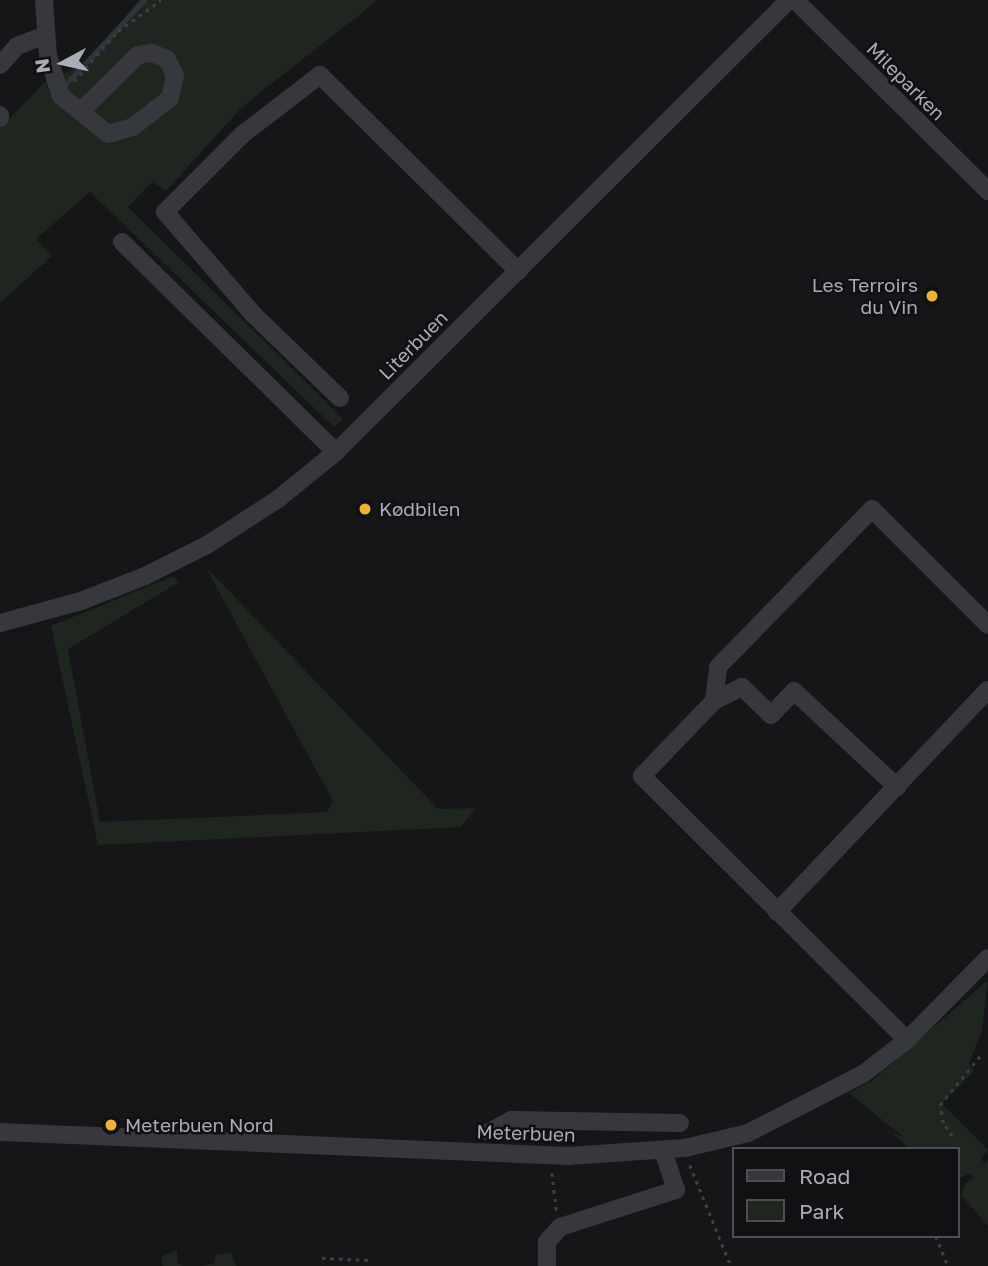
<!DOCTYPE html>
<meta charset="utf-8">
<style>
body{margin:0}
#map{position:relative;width:988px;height:1266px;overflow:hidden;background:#161618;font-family:"Golos Text",sans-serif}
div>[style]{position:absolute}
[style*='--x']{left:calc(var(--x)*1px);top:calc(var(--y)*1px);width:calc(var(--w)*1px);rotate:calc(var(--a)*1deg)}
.green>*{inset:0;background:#1e261f}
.stream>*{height:4.5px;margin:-2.25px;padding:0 2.25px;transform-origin:2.25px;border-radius:2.25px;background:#2c353c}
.path>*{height:2.5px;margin-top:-1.25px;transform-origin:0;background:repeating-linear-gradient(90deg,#3d3f44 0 3.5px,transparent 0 8.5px)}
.minor>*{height:18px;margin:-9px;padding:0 9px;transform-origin:9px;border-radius:9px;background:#37383d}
.dots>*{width:19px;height:19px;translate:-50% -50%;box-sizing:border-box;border:4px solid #111113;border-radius:50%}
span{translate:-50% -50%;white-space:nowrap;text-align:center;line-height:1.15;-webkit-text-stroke:5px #111113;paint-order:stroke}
.street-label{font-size:19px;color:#a8adb8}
.poi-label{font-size:19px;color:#a8adb8}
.right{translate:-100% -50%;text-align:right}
.left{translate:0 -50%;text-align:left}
.legend{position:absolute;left:732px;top:1147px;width:228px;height:91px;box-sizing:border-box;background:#111113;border:2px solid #4d4f55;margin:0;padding:9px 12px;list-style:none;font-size:21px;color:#a8adb8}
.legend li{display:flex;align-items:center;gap:14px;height:35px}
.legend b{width:35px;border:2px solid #4d4f55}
.north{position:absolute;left:28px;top:28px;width:70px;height:70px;-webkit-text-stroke:5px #111113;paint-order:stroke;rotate:262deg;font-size:19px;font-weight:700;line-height:28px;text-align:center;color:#a8adb8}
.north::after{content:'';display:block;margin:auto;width:24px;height:32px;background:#a8adb8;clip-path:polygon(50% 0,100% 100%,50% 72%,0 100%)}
</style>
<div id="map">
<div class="green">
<i style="clip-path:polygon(139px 0,378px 0,242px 107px,166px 191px,152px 182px,128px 207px,343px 419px,334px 427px,90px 192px,36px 239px,52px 256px,0 303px,0 128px,44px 83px,90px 61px)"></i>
<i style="clip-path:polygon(205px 566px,438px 809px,476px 808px,461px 827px,98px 845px,51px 626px,174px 576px,179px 582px,68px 649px,100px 822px,327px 812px,333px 801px)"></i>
<i style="clip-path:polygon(988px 980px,982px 1030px,969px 1064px,974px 1071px,942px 1104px,988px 1150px,981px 1158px,984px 1163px,988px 1159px,988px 1226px,961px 1195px,966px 1183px,973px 1178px,970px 1173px,958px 1179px,958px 1149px,909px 1149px,892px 1132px,906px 1139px,849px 1093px,873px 1080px)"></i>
<i style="clip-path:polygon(177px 1250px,178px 1264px,183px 1266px,163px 1266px,161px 1257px)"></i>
<i style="clip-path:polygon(231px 1252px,236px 1266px,199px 1266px,214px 1264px,216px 1255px)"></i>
</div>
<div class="stream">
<i style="--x:65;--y:85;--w:116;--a:-47.1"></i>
</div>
<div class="path">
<i style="--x:74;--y:81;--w:67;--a:-48.7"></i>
<i style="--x:118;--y:31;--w:53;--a:-35.8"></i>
<i style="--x:952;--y:1136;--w:16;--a:-125"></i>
<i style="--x:943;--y:1123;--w:18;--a:-99"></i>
<i style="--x:940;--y:1105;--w:63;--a:-50.8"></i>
<i style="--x:690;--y:1165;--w:109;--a:67.9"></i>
<i style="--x:552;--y:1173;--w:38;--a:83"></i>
<i style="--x:936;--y:1236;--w:32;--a:68"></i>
<i style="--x:322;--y:1258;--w:50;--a:2.3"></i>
</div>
<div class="minor">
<i style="--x:44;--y:0;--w:56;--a:85.9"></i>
<i style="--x:48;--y:56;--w:42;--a:72"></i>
<i style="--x:61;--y:96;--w:60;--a:39"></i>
<i style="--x:108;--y:134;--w:26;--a:-16"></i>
<i style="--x:133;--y:127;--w:47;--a:-38.1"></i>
<i style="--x:170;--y:98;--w:24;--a:-78"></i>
<i style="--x:175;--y:75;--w:18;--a:-117"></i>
<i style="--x:167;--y:59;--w:16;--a:-158"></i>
<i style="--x:152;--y:53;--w:14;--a:172"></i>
<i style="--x:138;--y:55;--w:81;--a:135.5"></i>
<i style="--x:795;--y:0;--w:272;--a:44.7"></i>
<i style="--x:0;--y:65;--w:25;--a:-48"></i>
<i style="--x:17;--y:46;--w:31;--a:-21"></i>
<i style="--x:0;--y:115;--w:3;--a:90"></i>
<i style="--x:122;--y:242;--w:300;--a:44.5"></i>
<i style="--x:340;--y:398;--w:120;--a:-136"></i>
<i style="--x:254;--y:315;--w:136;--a:-130.8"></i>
<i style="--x:165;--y:212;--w:110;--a:-45"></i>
<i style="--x:243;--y:134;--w:97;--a:-37.5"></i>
<i style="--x:320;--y:75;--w:279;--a:44.7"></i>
<i style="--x:0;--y:623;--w:84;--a:-15.2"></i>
<i style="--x:81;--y:601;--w:69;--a:-21.3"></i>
<i style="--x:145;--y:576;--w:69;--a:-26.6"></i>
<i style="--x:207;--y:545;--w:85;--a:-32.9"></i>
<i style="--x:278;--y:499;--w:75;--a:-39"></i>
<i style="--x:336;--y:452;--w:640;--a:-44.94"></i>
<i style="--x:714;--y:701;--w:31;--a:-27"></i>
<i style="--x:742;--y:687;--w:40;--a:44"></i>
<i style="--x:771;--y:715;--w:33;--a:-46"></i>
<i style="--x:794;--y:691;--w:141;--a:43"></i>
<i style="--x:777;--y:912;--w:306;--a:-46.5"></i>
<i style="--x:907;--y:1040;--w:374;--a:-135.1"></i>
<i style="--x:642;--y:776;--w:104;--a:-46.2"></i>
<i style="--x:714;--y:701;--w:34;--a:-83"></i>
<i style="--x:718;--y:667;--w:221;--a:-45.7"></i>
<i style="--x:872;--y:509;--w:164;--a:45"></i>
<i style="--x:0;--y:1132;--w:569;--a:2.42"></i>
<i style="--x:568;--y:1156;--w:117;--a:-3.9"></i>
<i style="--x:685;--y:1148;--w:65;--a:-13.4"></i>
<i style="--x:748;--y:1133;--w:129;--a:-27.2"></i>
<i style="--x:863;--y:1074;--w:56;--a:-37.7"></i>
<i style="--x:907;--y:1040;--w:115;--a:-45.4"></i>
<i style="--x:489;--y:1132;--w:26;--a:-28"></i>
<i style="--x:512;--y:1120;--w:168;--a:1"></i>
<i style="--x:547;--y:1266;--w:24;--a:-90"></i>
<i style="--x:547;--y:1242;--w:20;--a:-49"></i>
<i style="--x:560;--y:1227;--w:122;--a:-17.7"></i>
<i style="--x:676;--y:1190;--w:41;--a:-108.4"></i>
</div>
<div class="dots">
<i style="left:932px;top:296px;background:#f2b134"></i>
<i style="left:365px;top:509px;background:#f2b134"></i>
<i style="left:111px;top:1125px;background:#f2b134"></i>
</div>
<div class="street-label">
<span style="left:906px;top:81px;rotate:45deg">Mileparken</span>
<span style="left:413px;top:345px;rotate:-45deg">Literbuen</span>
<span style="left:526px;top:1133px;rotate:2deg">Meterbuen</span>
</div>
<div class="poi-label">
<span class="right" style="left:918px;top:296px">Les Terroirs<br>du Vin</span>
<span class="left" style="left:379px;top:509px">Kødbilen</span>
<span class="left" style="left:125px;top:1125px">Meterbuen Nord</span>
</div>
<ul class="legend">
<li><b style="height:9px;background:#37383d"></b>Road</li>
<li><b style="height:19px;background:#1e261f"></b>Park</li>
</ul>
<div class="north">N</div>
</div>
